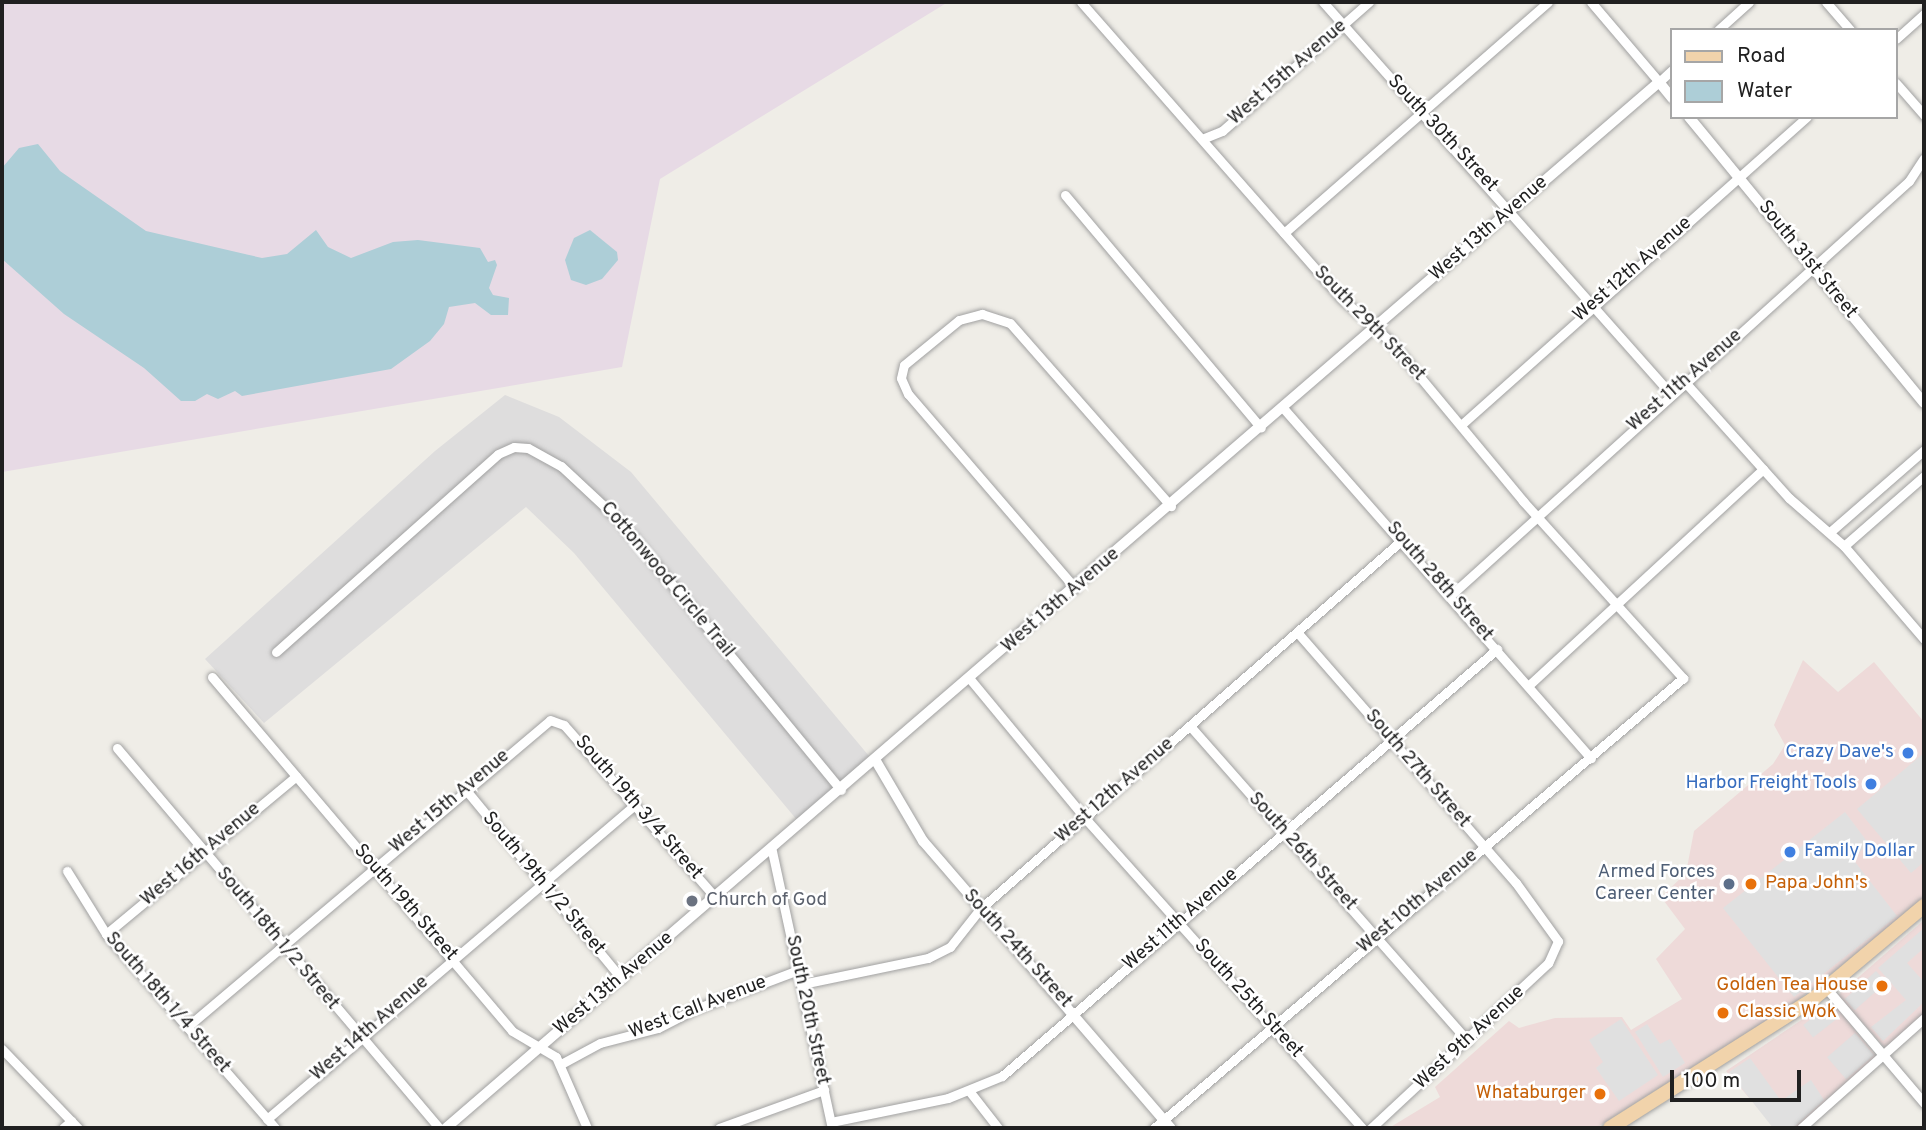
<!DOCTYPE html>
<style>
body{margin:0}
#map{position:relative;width:1926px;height:1130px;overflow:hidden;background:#efede7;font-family:Overpass,sans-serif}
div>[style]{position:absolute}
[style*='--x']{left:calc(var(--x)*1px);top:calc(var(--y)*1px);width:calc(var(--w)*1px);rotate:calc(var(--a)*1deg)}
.residential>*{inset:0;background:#dedddd}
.commercial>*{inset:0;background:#eedad9}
.industrial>*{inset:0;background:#e7dae5}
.parking>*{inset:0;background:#e0e0e0;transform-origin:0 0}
.water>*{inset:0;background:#adced7}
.roads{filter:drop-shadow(0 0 2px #a1a1a1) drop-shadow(0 0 2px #a1a1a1)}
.minor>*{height:9px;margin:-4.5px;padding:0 4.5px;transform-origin:4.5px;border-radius:4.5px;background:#fff}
.tertiary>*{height:10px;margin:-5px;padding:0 5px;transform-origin:5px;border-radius:5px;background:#fff}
.primary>*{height:14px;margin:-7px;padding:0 7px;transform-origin:7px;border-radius:7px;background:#f1d3ab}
.dots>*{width:19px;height:19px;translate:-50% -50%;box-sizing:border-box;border:4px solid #fff;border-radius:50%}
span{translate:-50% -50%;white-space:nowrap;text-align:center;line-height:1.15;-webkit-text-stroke:5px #fff;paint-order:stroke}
.street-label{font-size:19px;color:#202020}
.shop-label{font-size:19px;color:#366cbe}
.right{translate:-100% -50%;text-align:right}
.left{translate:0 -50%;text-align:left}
.service-label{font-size:19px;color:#4e5e75}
.food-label{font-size:19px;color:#c56008}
.worship-label{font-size:19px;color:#5b616d}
.frame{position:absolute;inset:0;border:4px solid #202020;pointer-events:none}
.legend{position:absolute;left:1670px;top:28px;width:228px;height:91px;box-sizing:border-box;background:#fff;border:2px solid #a6a6a6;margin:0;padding:9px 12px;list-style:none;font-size:21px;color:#202020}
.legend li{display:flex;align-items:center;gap:14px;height:35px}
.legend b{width:35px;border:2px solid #a6a6a6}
.scale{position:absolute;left:1670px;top:1070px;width:131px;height:32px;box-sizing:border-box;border:4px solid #202020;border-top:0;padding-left:9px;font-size:21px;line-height:24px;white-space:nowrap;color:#202020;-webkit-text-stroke:5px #fff;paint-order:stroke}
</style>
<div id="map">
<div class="residential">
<i style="clip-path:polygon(505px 395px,559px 417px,631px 472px,869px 756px,797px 820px,574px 553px,526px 507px,264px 723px,205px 659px,435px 451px)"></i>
</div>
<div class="commercial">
<i style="clip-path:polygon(1803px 660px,1838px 692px,1874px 662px,1924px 722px,1924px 900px,1793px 1004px,1596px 1128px,1389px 1128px,1440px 1097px,1435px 1087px,1509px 1021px,1519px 1028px,1555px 1018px,1622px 1017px,1631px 1030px,1682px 999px,1656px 959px,1685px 929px,1661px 897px,1686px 873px,1694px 831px,1773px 764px,1785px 745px,1774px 725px)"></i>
<i style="clip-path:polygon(1924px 920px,1924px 1014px,1885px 1048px,1838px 995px)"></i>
<i style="clip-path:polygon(1831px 1000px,1876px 1056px,1796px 1128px,1775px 1128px,1726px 1071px)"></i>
</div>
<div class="industrial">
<i style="clip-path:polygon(2px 2px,948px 2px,660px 179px,622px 367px,2px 472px)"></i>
</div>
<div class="parking">
<i style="clip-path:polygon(1924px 753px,1924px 862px,1911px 873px,1857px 809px)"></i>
<i style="clip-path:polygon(1845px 812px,1869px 844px,1852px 858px,1897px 916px,1794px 997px,1723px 908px)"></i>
<i style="clip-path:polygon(1924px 928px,1924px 948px,1907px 963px,1924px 982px,1924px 1002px,1883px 1041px,1871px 1027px,1906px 1000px,1878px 968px)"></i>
<i style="left:1876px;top:971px;width:15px;height:42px;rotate:48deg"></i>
<i style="left:1830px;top:1004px;width:16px;height:34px;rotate:52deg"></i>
<i style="clip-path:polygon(1621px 1019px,1658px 1075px,1619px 1101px,1596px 1068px,1603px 1062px,1589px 1040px)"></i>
<i style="clip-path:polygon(1647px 1024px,1660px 1044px,1670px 1039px,1685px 1063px,1663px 1077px,1635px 1032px)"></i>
<i style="left:1855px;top:1033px;width:29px;height:37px;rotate:49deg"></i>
<i style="clip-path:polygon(1750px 1058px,1781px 1101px,1811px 1080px,1824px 1100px,1793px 1128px,1773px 1128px,1729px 1072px)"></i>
</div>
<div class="water">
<i style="clip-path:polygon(38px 144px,60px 171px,146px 231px,262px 258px,287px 254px,316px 230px,328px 247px,351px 258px,393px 242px,418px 240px,480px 248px,488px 262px,495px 260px,497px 265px,489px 288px,493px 295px,509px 298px,508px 315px,491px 315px,475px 303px,449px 307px,444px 324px,430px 341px,391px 369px,242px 396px,235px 391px,218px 399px,207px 394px,195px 401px,181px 401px,144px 368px,64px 314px,2px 259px,2px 168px,19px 148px)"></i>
<i style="clip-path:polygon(590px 230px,617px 252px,618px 260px,602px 279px,586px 285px,571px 280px,565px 260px,574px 238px)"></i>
</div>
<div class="roads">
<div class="minor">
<i style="--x:1081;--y:2;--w:394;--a:48.7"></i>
<i style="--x:1341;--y:298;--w:67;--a:41.3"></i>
<i style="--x:1391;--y:342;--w:207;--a:50.3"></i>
<i style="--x:1523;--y:501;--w:239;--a:47.9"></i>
<i style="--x:1683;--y:678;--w:695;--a:139.61"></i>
<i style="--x:1323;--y:2;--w:523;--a:48.41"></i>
<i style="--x:1591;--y:2;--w:105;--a:49.6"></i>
<i style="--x:1659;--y:82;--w:18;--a:-43"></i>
<i style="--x:1826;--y:2;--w:37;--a:49"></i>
<i style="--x:1718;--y:30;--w:42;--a:-42.1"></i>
<i style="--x:1896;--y:39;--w:38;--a:-42"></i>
<i style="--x:1896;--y:83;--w:43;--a:48.8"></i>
<i style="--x:1202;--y:139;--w:22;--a:-22"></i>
<i style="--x:1222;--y:131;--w:196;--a:-41.3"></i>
<i style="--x:1065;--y:195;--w:304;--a:49.9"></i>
<i style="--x:1284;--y:233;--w:351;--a:-41.2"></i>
<i style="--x:1684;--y:381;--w:157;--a:48.1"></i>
<i style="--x:1789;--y:498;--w:73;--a:41.1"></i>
<i style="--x:1844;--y:546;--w:123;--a:49.3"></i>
<i style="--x:1284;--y:409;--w:465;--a:48.7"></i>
<i style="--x:1461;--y:425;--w:463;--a:-41.7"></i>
<i style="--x:1830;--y:532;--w:125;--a:-41.1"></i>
<i style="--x:1844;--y:546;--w:106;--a:-41.2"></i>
<i style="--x:1075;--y:588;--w:256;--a:-130.7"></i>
<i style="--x:908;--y:394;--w:17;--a:-114"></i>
<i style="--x:901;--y:378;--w:13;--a:-77"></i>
<i style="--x:904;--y:365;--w:71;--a:-39.3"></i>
<i style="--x:959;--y:320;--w:24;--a:-15"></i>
<i style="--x:982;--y:314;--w:29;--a:18"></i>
<i style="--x:1010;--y:323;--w:244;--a:48.7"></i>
<i style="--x:1451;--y:595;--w:617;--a:-42.11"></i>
<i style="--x:1909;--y:181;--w:27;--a:-57"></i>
<i style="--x:1297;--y:632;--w:333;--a:48.9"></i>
<i style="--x:1516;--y:883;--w:72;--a:54.1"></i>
<i style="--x:1558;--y:941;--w:24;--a:114"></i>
<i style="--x:1548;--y:963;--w:242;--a:137"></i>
<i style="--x:276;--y:652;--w:297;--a:-41.7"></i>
<i style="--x:498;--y:454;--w:17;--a:-24"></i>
<i style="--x:514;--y:447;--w:14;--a:4"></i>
<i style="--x:528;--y:448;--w:38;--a:29"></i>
<i style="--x:561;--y:466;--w:81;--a:43"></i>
<i style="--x:620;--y:521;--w:348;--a:50.6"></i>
<i style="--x:212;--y:677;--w:464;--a:49.7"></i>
<i style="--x:512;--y:1031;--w:51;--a:30.6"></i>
<i style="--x:556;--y:1057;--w:77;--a:66.4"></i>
<i style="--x:970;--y:679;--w:179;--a:50.4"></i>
<i style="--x:1084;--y:817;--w:417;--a:48.2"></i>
<i style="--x:1528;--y:686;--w:320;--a:-42.7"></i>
<i style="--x:1190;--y:726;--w:420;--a:48.6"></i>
<i style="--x:117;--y:748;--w:498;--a:49.7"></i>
<i style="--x:466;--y:790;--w:244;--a:50.5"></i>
<i style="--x:772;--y:851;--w:283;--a:77.8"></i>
<i style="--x:67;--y:871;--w:74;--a:58.2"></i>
<i style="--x:106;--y:934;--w:257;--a:48.9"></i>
<i style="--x:106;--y:934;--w:247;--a:-39.7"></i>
<i style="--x:802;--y:984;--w:129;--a:-11.7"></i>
<i style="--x:928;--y:958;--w:25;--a:-27"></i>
<i style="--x:950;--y:947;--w:48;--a:-51.7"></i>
<i style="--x:980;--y:909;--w:561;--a:-41.17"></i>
<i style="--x:1827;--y:989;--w:150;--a:49.6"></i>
<i style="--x:187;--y:1027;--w:475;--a:-40.2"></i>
<i style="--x:550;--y:720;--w:15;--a:20"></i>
<i style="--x:564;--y:725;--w:230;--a:48.7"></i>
<i style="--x:2;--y:1049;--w:110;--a:46.1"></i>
<i style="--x:561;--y:1064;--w:44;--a:-28.3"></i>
<i style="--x:600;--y:1043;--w:60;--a:-14.5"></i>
<i style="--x:658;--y:1028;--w:42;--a:-27.2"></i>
<i style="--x:695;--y:1009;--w:110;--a:-20.7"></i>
<i style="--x:970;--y:1092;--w:46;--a:52.1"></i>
<i style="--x:267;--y:1119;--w:484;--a:-40.5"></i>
<i style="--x:831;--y:1122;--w:119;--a:-11.6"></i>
<i style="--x:948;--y:1098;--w:58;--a:-22.2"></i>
<i style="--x:1002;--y:1076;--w:654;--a:-40.78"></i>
<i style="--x:63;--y:1128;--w:11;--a:-41"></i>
<i style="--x:719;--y:1128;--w:112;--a:-19.9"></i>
<i style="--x:1801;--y:1128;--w:165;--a:-41.8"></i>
</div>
<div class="tertiary">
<i style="--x:1689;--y:117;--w:370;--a:50.6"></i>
<i style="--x:876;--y:761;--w:93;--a:59.6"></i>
<i style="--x:923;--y:841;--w:379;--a:49.2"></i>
<i style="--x:446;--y:1128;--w:1602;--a:-40.77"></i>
<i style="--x:1659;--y:82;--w:21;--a:51"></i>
</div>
<div class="primary">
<i style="--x:1610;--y:1128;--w:241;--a:-32.4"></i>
<i style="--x:1813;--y:999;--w:145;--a:-40"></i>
</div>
</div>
<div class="dots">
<i style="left:1908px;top:753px;background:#3f7fe0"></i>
<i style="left:1871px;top:784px;background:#3f7fe0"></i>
<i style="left:1790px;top:852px;background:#3f7fe0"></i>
<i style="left:1729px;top:884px;background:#5c6f8a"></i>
<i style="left:1751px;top:884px;background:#e8710a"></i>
<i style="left:692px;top:901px;background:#6b7280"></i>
<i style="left:1882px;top:986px;background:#e8710a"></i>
<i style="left:1723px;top:1013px;background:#e8710a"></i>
<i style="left:1600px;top:1094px;background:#e8710a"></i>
</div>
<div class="street-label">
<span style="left:1288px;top:73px;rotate:-41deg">West 15th Avenue</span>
<span style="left:1442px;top:134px;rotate:47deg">South 30th Street</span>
<span style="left:1489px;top:229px;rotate:-41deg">West 13th Avenue</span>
<span style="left:1807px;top:260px;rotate:51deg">South 31st Street</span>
<span style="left:1633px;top:270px;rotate:-41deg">West 12th Avenue</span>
<span style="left:1369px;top:324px;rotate:46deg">South 29th Street</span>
<span style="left:1685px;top:381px;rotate:-41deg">West 11th Avenue</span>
<span style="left:667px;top:580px;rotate:50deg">Cottonwood Circle Trail</span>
<span style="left:1439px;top:582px;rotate:49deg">South 28th Street</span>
<span style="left:1061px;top:601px;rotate:-41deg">West 13th Avenue</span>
<span style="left:1417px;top:769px;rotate:49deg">South 27th Street</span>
<span style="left:1115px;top:791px;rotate:-41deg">West 12th Avenue</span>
<span style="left:450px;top:802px;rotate:-40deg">West 15th Avenue</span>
<span style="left:638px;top:808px;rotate:49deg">South 19th 3/4 Street</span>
<span style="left:1302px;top:852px;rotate:48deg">South 26th Street</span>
<span style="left:201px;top:855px;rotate:-40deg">West 16th Avenue</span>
<span style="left:543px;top:884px;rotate:50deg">South 19th 1/2 Street</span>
<span style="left:1418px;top:902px;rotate:-40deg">West 10th Avenue</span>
<span style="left:405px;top:903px;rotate:49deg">South 19th Street</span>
<span style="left:1181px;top:920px;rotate:-41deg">West 11th Avenue</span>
<span style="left:277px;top:939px;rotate:50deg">South 18th 1/2 Street</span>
<span style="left:1017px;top:949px;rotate:48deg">South 24th Street</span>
<span style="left:614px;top:984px;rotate:-40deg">West 13th Avenue</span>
<span style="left:1248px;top:999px;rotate:48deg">South 25th Street</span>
<span style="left:167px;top:1003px;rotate:49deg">South 18th 1/4 Street</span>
<span style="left:698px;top:1008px;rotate:-21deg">West Call Avenue</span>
<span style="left:807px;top:1010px;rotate:78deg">South 20th Street</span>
<span style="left:370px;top:1029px;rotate:-41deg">West 14th Avenue</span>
<span style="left:1470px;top:1038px;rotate:-43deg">West 9th Avenue</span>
</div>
<div class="shop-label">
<span class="right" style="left:1894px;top:753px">Crazy Dave's</span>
<span class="right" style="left:1857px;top:784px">Harbor Freight Tools</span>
<span class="left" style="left:1804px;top:852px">Family Dollar</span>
</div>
<div class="service-label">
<span class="right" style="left:1715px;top:884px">Armed Forces<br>Career Center</span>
</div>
<div class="food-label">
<span class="left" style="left:1765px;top:884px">Papa John's</span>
<span class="right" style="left:1868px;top:986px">Golden Tea House</span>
<span class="left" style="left:1737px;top:1013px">Classic Wok</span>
<span class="right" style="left:1586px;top:1094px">Whataburger</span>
</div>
<div class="worship-label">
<span class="left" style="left:706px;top:901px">Church of God</span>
</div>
<div class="frame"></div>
<ul class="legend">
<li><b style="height:9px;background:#f1d3ab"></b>Road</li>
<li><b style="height:19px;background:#adced7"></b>Water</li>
</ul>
<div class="scale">100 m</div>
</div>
